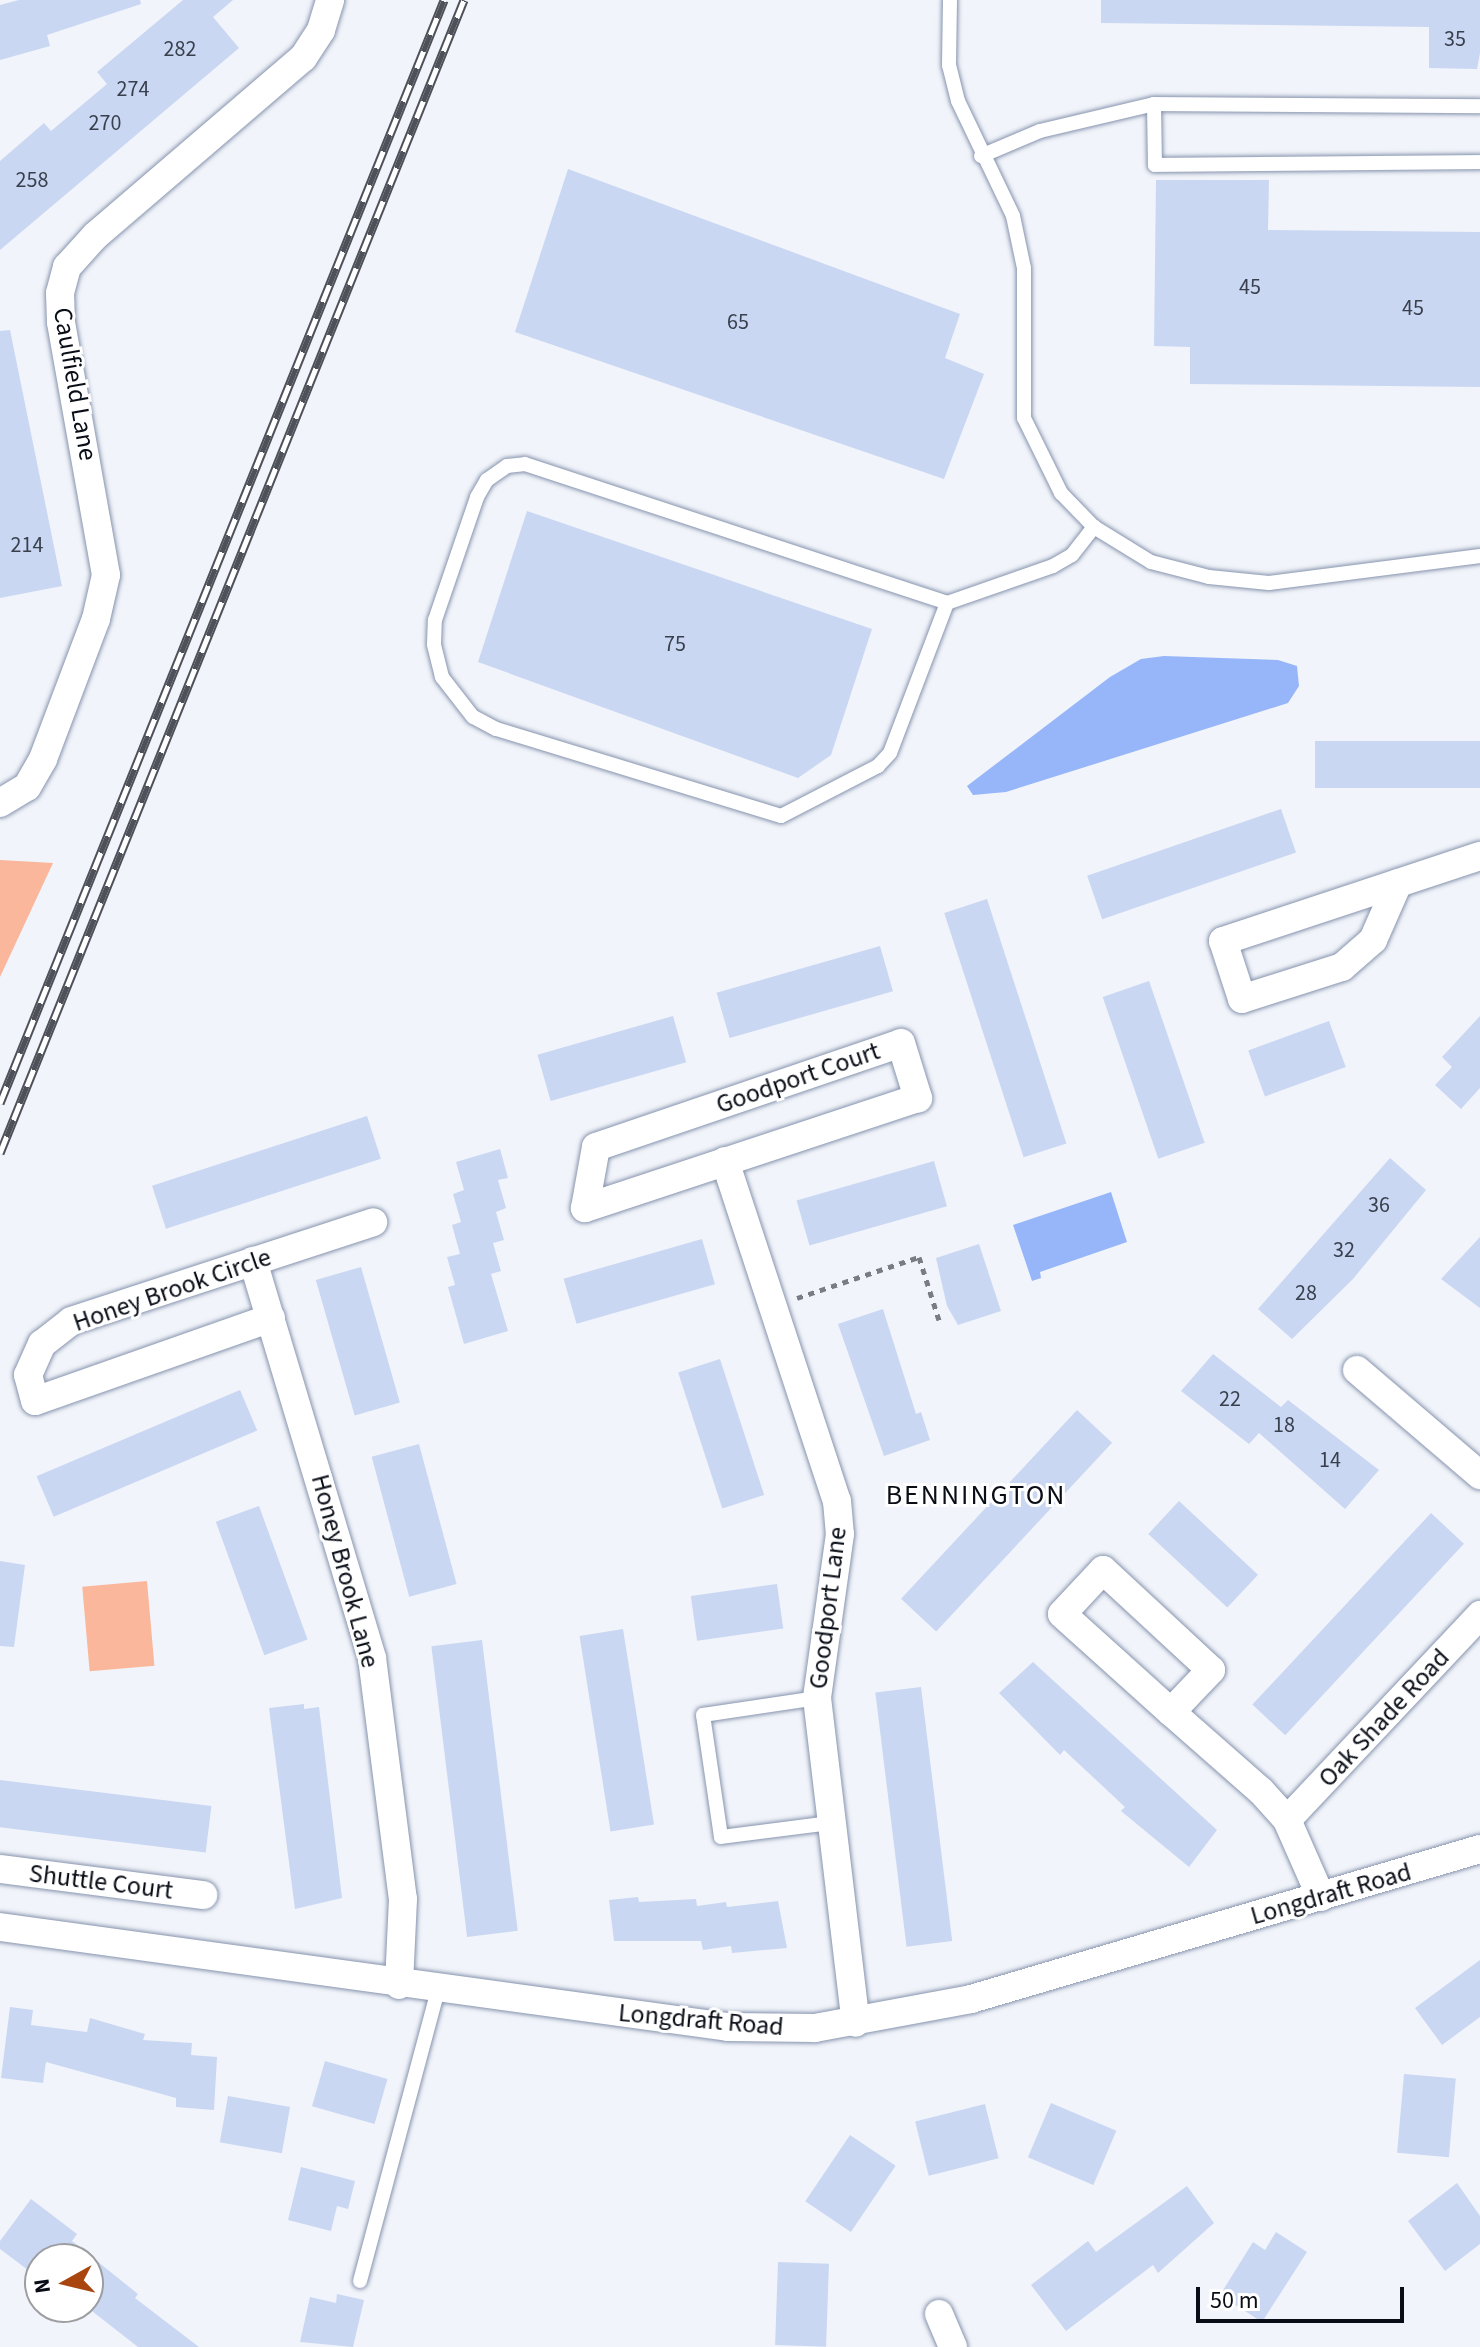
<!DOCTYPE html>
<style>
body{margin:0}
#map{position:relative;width:1480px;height:2347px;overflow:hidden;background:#f1f4fa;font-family:"Source Sans 3",sans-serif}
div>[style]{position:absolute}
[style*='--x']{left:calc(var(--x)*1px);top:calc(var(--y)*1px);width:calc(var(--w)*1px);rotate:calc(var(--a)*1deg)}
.green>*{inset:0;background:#fab79b;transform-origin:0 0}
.water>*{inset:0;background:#96b6f9}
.building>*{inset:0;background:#cad7f3;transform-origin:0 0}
.path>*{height:5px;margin-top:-2.5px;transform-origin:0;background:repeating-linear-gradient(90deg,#797c84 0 6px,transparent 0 12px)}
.roads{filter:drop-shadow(0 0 2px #8794ae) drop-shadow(0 0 2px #8794ae)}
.lane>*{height:14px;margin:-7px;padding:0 7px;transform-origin:7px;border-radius:7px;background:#fff}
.street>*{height:28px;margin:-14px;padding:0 14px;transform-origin:14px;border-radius:14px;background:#fff}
.rail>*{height:9px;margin-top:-4.5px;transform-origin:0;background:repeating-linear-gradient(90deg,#fff 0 18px,#4e5159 0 36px);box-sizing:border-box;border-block:2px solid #4e5159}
span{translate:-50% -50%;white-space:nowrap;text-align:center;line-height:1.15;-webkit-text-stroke:6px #fff;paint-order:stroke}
.number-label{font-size:22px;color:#39404d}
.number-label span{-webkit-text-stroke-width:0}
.street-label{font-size:26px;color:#090d16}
.neighbourhood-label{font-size:28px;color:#090d16;letter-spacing:2px}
.north{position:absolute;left:24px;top:2243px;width:80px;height:80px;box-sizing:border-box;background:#fff;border:2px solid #9d9ea2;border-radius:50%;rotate:262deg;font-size:22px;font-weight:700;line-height:32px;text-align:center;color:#090d16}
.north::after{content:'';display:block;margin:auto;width:28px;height:36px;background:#a9460f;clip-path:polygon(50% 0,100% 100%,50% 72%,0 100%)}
.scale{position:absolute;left:1196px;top:2287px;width:208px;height:36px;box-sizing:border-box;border:4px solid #090d16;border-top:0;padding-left:10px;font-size:24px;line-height:28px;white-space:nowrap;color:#090d16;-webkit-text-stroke:6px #fff;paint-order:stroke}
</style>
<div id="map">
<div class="green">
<i style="clip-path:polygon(0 860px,53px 863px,0 977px)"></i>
<i style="left:147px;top:1581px;width:85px;height:65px;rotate:85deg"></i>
</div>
<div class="water">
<i style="clip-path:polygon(1164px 656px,1278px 660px,1297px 666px,1299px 686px,1288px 703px,1006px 792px,973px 795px,967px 786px,1110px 677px,1141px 659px)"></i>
<i style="clip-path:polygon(1111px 1192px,1127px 1242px,1040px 1272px,1041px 1278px,1032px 1281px,1013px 1225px)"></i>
</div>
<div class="building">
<i style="clip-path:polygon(19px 0,140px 0,141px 4px,47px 35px,50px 46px,0 60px,0 5px)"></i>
<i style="clip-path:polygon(183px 0,233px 0,213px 17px,239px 48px,0 250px,0 161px,44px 123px,51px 131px,107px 84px,97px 72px)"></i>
<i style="clip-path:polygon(1101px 0,1480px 0,1480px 53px,1477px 69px,1429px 68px,1429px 27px,1101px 23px)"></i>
<i style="clip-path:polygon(568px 169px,960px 314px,945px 358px,984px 374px,944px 479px,515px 332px)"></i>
<i style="clip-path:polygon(1156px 180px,1269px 180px,1268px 230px,1480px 232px,1480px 387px,1190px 384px,1190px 347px,1154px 346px)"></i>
<i style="clip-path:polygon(10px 330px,62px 586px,0 598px,0 331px)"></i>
<i style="clip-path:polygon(527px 511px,872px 629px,831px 755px,798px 778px,478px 662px)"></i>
<i style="left:1480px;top:741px;width:47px;height:165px;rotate:90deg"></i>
<i style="left:1281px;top:809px;width:46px;height:205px;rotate:71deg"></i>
<i style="left:987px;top:899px;width:257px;height:45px;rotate:72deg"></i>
<i style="left:880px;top:946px;width:47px;height:170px;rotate:74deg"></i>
<i style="left:1149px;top:981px;width:171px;height:49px;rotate:71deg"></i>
<i style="left:673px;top:1016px;width:48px;height:141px;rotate:74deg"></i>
<i style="clip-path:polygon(1480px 1016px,1480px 1088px,1461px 1109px,1435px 1085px,1452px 1067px,1442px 1057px)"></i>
<i style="left:1329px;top:1021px;width:49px;height:86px;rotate:70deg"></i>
<i style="left:367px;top:1116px;width:45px;height:226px;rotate:72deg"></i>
<i style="clip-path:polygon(500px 1149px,508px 1178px,498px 1180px,506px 1208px,496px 1212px,504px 1240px,493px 1243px,501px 1271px,491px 1274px,508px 1331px,464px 1344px,448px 1287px,455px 1285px,447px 1257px,460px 1254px,452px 1225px,461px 1222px,453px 1194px,464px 1190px,456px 1162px)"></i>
<i style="clip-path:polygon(1390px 1158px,1426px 1190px,1353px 1279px,1292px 1339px,1258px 1309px)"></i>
<i style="left:934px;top:1161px;width:47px;height:143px;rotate:74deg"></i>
<i style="clip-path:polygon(1480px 1237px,1480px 1308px,1441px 1279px)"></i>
<i style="left:702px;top:1239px;width:47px;height:144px;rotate:74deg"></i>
<i style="clip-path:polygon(979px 1244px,1001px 1311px,958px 1325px,947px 1306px,936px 1258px)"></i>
<i style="left:361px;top:1267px;width:141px;height:47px;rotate:74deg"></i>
<i style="clip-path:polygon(883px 1309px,916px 1414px,921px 1412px,930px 1440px,884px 1456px,838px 1324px)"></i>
<i style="clip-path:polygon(1213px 1354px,1281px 1407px,1288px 1400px,1379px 1470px,1345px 1509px,1259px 1433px,1249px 1444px,1181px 1391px)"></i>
<i style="left:720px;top:1359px;width:143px;height:44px;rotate:72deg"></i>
<i style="left:240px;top:1390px;width:44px;height:221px;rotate:67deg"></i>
<i style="left:1077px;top:1410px;width:48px;height:258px;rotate:43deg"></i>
<i style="left:419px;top:1444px;width:145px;height:49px;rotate:75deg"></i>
<i style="left:1179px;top:1501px;width:108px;height:45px;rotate:43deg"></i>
<i style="left:259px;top:1506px;width:142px;height:46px;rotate:70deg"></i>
<i style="left:1431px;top:1513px;width:45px;height:262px;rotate:43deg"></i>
<i style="clip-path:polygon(0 1561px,25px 1565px,14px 1647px,0 1646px)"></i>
<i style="left:777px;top:1584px;width:45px;height:87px;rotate:82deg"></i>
<i style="left:623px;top:1629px;width:198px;height:44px;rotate:81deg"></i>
<i style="left:482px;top:1640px;width:293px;height:51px;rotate:83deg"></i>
<i style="clip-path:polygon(1033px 1662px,1217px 1830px,1189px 1867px,1121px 1811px,1125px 1807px,1064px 1750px,1060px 1755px,999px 1693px)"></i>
<i style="left:921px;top:1687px;width:256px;height:46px;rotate:83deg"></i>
<i style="clip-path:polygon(304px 1704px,304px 1709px,319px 1707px,342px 1898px,295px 1909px,269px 1708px)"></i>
<i style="left:0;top:1780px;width:213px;height:47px;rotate:7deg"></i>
<i style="clip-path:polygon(638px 1897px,639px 1902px,696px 1899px,697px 1906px,726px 1902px,727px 1907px,778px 1901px,787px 1948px,732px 1953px,731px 1946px,703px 1950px,701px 1941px,614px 1941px,609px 1900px)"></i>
<i style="clip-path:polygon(1480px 1960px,1480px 2017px,1442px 2045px,1415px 2008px)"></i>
<i style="clip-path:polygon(10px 2007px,33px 2010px,31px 2025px,87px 2032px,90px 2018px,145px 2034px,143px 2040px,192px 2043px,191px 2055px,217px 2057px,214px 2110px,176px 2107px,176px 2098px,46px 2062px,43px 2083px,1px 2078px)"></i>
<i style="left:325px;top:2061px;width:65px;height:47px;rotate:16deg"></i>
<i style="left:1404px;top:2074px;width:52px;height:79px;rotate:5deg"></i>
<i style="left:228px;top:2096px;width:63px;height:47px;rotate:10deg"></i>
<i style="left:1051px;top:2103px;width:71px;height:59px;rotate:23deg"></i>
<i style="left:985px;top:2104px;width:56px;height:72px;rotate:76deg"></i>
<i style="left:850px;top:2135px;width:55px;height:80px;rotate:34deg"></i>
<i style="clip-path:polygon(301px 2167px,355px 2181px,348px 2209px,337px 2206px,331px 2231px,288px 2220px)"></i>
<i style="clip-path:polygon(1457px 2183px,1480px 2216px,1480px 2244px,1445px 2271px,1408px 2221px)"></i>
<i style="clip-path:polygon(1187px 2186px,1214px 2223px,1158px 2273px,1153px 2265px,1066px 2331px,1031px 2285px,1088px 2241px,1096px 2252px)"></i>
<i style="clip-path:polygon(31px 2199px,77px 2234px,72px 2241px,138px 2294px,135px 2298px,199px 2347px,138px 2347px,88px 2308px,88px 2259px,40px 2259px,40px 2279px,0 2249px,0 2241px)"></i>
<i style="clip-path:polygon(1276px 2232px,1307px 2252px,1262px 2322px,1220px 2295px,1253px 2242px,1265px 2250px)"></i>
<i style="left:778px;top:2262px;width:51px;height:83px;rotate:2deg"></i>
<i style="clip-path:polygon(337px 2294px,364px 2300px,353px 2347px,300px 2342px,310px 2297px,336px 2303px)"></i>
</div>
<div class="path">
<i style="--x:797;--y:1298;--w:129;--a:-18.6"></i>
<i style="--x:919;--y:1257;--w:66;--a:72.4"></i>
</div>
<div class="roads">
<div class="lane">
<i style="--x:950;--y:0;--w:65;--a:90.9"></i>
<i style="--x:949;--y:65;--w:37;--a:76"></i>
<i style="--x:958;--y:101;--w:127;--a:64.4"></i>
<i style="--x:1013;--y:216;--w:53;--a:78.1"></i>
<i style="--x:1024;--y:268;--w:150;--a:90"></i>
<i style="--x:1024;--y:418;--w:84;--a:63.7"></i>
<i style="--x:1061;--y:493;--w:47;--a:45.9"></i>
<i style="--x:1094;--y:527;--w:67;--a:31.6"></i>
<i style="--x:1151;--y:562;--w:60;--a:14.5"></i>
<i style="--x:1209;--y:577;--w:60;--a:5.7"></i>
<i style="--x:1269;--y:583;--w:213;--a:-7.3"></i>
<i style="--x:1154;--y:104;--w:61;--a:89.1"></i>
<i style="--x:1155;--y:165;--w:325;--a:-0.5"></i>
<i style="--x:981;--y:156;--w:64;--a:-23"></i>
<i style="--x:1040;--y:131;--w:117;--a:-13.3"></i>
<i style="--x:1154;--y:104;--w:326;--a:0.4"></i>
<i style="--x:947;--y:603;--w:160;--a:110.8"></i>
<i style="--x:890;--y:753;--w:18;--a:133"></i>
<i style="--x:878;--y:766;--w:109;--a:152.7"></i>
<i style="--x:781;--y:816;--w:298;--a:-163"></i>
<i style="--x:496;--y:729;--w:26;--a:-152"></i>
<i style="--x:473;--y:717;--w:51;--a:-127.8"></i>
<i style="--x:442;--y:677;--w:34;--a:-104"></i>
<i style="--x:434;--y:644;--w:24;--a:-88"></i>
<i style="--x:435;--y:620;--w:130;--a:-71.1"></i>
<i style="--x:477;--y:497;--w:20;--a:-60"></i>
<i style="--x:487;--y:480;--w:24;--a:-35"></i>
<i style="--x:507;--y:466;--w:18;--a:-6"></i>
<i style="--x:525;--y:464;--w:444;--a:18.2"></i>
<i style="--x:947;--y:603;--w:112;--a:-19.2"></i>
<i style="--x:1053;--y:566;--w:22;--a:-30"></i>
<i style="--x:1072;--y:555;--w:36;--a:-52"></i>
<i style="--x:817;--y:1698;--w:115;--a:171.5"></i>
<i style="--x:703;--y:1715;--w:123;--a:81.6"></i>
<i style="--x:721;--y:1837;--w:111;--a:-7.3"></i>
<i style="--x:360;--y:2281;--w:301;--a:-75"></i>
</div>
<div class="street">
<i style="--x:0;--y:803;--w:31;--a:-31"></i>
<i style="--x:27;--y:787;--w:32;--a:-60"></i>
<i style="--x:43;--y:759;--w:150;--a:-69.3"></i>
<i style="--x:96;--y:619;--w:45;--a:-77.2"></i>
<i style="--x:106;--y:575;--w:257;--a:-100.1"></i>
<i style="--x:61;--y:322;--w:29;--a:-92"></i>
<i style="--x:60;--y:293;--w:27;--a:-75"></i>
<i style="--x:67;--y:267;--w:42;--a:-47.9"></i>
<i style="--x:95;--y:236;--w:274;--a:-40.6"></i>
<i style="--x:303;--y:58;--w:33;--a:-57"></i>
<i style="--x:321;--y:30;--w:31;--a:-73"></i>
<i style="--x:1398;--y:883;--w:62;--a:113.7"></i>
<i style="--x:1373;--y:940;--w:41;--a:138.9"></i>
<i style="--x:1342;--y:967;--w:105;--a:162.3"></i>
<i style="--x:1242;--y:999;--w:61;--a:-108.1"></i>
<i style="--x:1223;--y:941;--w:271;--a:-18.3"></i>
<i style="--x:901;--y:1043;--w:58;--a:72.8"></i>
<i style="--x:918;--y:1098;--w:351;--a:161.7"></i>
<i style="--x:585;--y:1208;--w:62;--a:-79.8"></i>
<i style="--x:596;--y:1147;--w:322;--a:-18.8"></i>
<i style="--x:725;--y:1161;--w:358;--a:71.8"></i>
<i style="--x:837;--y:1501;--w:33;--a:85"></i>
<i style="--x:840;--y:1534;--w:166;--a:98"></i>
<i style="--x:817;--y:1698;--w:327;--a:83.2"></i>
<i style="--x:253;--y:1261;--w:414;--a:73.3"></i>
<i style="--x:372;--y:1658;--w:243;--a:82.7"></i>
<i style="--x:403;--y:1899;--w:86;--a:92.7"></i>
<i style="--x:271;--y:1318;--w:250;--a:160.6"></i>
<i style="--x:35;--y:1401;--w:27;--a:-105"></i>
<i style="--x:28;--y:1375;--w:34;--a:-66"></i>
<i style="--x:42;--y:1344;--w:37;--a:-38"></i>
<i style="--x:71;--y:1321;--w:318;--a:-18.1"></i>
<i style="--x:1357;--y:1370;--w:162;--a:40.5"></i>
<i style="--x:1171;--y:1712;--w:58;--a:-46.4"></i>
<i style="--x:1211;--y:1670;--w:147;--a:-137.2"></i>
<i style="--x:1103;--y:1570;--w:60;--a:133"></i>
<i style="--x:1062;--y:1614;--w:147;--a:42"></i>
<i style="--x:1171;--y:1712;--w:120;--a:41.3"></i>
<i style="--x:1261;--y:1791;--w:39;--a:48"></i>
<i style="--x:1287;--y:1820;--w:84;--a:66.2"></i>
<i style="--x:1287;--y:1820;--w:282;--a:-46.7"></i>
<i style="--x:0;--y:1869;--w:205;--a:7.3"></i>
<i style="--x:0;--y:1927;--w:735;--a:7.82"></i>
<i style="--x:728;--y:2027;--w:87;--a:0.7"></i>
<i style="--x:815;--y:2028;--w:159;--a:-10.5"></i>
<i style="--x:971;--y:1999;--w:531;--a:-16.42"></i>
<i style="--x:939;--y:2314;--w:36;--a:67"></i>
</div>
</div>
<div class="rail">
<i style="--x:0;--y:1103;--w:1189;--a:-68.07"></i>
<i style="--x:0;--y:1153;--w:1243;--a:-68.08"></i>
</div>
<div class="number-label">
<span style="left:1455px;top:40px">35</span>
<span style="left:180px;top:50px">282</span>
<span style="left:133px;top:90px">274</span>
<span style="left:105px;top:124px">270</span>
<span style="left:32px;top:181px">258</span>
<span style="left:1250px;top:288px">45</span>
<span style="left:1413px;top:309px">45</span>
<span style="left:738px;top:323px">65</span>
<span style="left:27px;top:546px">214</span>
<span style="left:675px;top:645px">75</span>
<span style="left:1379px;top:1206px">36</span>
<span style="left:1344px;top:1251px">32</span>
<span style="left:1306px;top:1294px">28</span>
<span style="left:1230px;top:1400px">22</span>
<span style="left:1284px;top:1426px">18</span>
<span style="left:1330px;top:1461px">14</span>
</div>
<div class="street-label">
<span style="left:75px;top:384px;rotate:80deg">Caulfield Lane</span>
<span style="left:798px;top:1078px;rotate:-19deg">Goodport Court</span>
<span style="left:172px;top:1290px;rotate:-19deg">Honey Brook Circle</span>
<span style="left:345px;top:1571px;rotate:75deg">Honey Brook Lane</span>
<span style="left:828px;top:1608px;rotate:-83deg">Goodport Lane</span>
<span style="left:1384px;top:1718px;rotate:-47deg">Oak Shade Road</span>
<span style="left:101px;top:1882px;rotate:7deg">Shuttle Court</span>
<span style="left:1331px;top:1894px;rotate:-16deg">Longdraft Road</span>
<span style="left:701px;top:2020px;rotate:5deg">Longdraft Road</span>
</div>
<div class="neighbourhood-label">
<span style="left:976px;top:1495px">BENNINGTON</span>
</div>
<div class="north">N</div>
<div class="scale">50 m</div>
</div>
